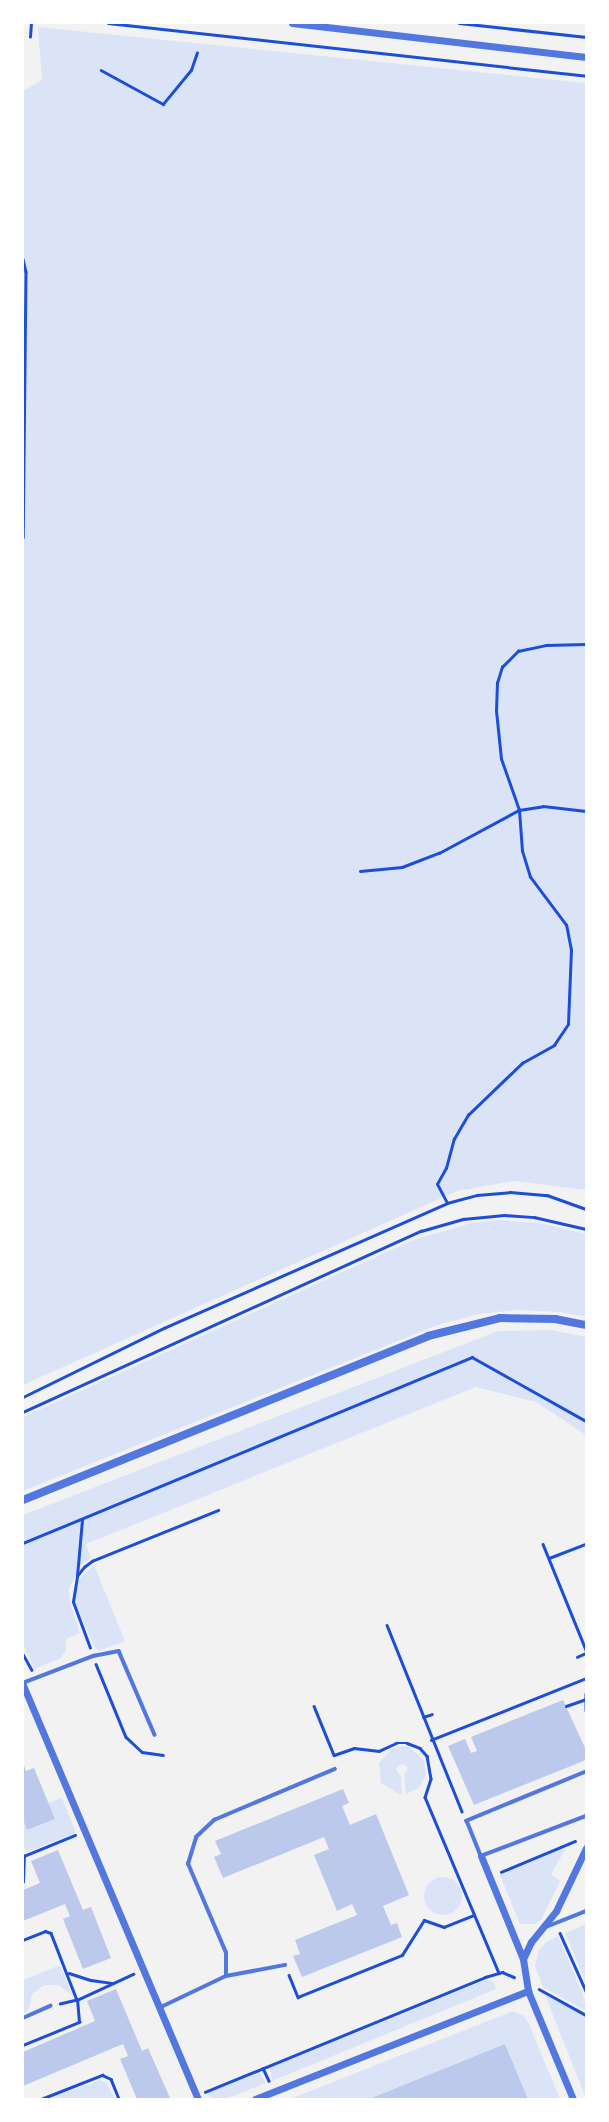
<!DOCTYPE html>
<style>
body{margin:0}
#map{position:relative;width:609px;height:2122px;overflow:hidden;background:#f2f2f2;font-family:Figtree,sans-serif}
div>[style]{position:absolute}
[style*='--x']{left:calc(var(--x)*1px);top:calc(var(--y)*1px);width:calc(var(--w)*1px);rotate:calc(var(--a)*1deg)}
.green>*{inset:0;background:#dbe4f7}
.round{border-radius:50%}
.building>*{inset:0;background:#bdc9ec}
.path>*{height:2.5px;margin:-1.25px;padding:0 1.25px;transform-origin:1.25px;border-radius:1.25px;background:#1d4ed8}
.service>*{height:3.5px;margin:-1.75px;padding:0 1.75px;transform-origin:1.75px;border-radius:1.75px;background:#5277de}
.minor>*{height:7px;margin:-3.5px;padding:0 3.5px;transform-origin:3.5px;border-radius:3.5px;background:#5277de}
.tertiary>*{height:8px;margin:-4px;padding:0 4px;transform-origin:4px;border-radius:4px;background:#5277de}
span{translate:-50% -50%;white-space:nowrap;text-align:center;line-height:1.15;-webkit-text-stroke:7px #fff;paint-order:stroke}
.frame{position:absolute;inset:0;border:24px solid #fff;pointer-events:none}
</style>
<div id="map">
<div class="green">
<i style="clip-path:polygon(38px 27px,586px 83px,586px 1190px,514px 1181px,457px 1191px,23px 1385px,23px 91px,42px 80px)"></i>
<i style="clip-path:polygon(499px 1220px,540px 1223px,586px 1234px,586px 1317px,559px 1312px,517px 1310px,479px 1314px,438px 1325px,23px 1491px,23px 1417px,413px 1240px,471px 1223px)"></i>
<i style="clip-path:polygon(551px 1330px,586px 1337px,586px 1435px,536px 1402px,476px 1387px,86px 1544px,91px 1558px,82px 1564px,69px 1588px,70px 1603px,80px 1633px,66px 1639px,66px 1650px,61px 1658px,34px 1669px,23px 1644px,23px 1515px,498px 1331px)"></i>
<i style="clip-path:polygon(94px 1565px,125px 1641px,99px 1651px,94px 1646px,75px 1603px,75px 1589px,79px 1579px)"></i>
<i style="clip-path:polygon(407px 1746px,424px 1760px,426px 1775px,419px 1788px,406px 1794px,404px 1776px,408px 1768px,404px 1764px,398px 1766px,396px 1770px,401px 1776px,402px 1795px,399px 1794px,381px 1783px,379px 1763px,392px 1748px)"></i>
<i style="clip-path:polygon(62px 1798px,76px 1833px,27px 1852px,23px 1847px,23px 1819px,28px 1830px,54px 1819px,48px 1803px)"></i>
<i style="clip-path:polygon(559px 1850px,565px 1850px,551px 1874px,560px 1881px,541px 1920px,535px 1924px,520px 1924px,500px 1875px)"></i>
<i class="round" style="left:424px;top:1877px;width:38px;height:38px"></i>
<i style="clip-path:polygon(586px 1924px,586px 1983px,565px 1933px)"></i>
<i style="clip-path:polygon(558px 1936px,586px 2002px,586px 2011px,543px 1987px,535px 1966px,539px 1950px,546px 1942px)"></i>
<i style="clip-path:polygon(60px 1965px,72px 1995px,59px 1985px,44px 1985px,32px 1994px,29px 2009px,23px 2014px,23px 1980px)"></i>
<i style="clip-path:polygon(486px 1980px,494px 1982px,496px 1989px,272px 2081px,270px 2068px)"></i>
<i style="clip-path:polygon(545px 1995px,586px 2017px,586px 2098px)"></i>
<i style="clip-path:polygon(513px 2011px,524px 2016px,529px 2024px,560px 2099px,528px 2099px,505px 2044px,369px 2099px,290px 2099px)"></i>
<i style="clip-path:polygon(259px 2072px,266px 2083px,225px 2099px,214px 2099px,206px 2094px)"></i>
<i style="clip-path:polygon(100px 2080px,107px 2083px,115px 2099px,48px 2099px)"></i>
</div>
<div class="building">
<i style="clip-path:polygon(563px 1700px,586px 1750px,586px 1760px,474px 1805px,448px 1746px,465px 1739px,471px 1753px,477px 1751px,471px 1737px)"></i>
<i style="clip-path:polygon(23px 1763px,26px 1771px,34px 1768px,55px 1819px,27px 1830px,23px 1819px)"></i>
<i style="clip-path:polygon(343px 1789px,349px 1803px,342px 1806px,350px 1825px,376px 1814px,409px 1895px,383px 1906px,391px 1925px,397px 1923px,402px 1937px,302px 1977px,293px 1956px,300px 1954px,295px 1940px,357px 1915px,352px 1904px,337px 1911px,314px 1855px,329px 1849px,324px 1837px,223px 1878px,214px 1857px,221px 1854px,215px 1841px)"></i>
<i style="clip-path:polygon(58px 1850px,83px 1910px,91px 1907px,111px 1958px,83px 1969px,63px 1919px,70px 1916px,65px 1904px,23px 1921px,23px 1890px,40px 1883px,31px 1861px)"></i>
<i style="clip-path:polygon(116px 1989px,142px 2051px,148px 2048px,170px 2098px,137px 2099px,120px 2059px,128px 2056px,123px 2044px,23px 2086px,23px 2052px,95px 2021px,87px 2001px)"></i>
<i style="clip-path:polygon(505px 2044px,528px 2099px,369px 2099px)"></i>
</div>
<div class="path">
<i style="--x:108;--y:23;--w:481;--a:6.3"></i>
<i style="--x:459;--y:23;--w:128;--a:6.3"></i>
<i style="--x:30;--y:37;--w:14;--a:-86"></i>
<i style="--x:101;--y:70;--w:71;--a:28.7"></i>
<i style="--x:163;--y:104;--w:44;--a:-50.5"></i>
<i style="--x:191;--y:70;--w:18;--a:-71"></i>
<i style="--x:23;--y:259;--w:13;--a:77"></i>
<i style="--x:26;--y:272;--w:265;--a:90.6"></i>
<i style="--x:360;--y:871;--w:42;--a:-5.4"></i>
<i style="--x:402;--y:867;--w:40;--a:-21"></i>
<i style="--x:439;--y:853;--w:91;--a:-28.3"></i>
<i style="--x:519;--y:810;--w:24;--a:-9"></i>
<i style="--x:543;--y:806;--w:43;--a:6.6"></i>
<i style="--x:447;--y:1203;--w:21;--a:-118"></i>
<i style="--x:437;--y:1184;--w:18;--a:-61"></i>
<i style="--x:446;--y:1168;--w:30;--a:-75"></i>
<i style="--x:454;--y:1139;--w:28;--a:-60"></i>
<i style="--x:468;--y:1115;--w:75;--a:-43.9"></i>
<i style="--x:522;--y:1063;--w:37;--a:-29"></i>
<i style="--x:554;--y:1045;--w:25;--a:-56"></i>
<i style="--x:568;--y:1024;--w:74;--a:-87.7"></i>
<i style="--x:571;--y:950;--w:25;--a:-101"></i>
<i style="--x:566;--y:925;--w:60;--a:-126.9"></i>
<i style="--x:530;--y:877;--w:27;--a:-107"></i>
<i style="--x:522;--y:851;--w:41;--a:-94.2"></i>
<i style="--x:519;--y:810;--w:54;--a:-109.4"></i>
<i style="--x:501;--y:759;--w:48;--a:-95.9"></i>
<i style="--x:496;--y:711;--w:28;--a:-88"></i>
<i style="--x:497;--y:683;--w:17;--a:-73"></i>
<i style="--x:502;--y:667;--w:23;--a:-45"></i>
<i style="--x:518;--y:651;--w:29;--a:-12"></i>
<i style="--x:546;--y:645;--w:40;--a:-1.4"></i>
<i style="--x:23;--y:1397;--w:157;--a:-26.1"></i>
<i style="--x:164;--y:1328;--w:309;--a:-23.8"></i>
<i style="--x:447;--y:1203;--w:31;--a:-15"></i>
<i style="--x:477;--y:1195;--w:33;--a:-5"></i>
<i style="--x:510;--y:1192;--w:37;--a:5"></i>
<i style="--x:547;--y:1195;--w:41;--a:19.7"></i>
<i style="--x:23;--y:1412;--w:437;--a:-24.5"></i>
<i style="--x:421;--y:1231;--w:44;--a:-15.9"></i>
<i style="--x:463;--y:1219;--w:41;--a:-5.6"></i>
<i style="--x:504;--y:1215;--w:30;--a:4"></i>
<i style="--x:534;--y:1217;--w:53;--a:13"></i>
<i style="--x:23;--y:1543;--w:486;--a:-22.5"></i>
<i style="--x:472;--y:1357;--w:131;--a:29.3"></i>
<i style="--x:543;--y:1544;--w:114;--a:67.9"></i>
<i style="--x:549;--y:1558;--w:40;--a:-21"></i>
<i style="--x:77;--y:1576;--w:56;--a:-84.9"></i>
<i style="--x:387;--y:1625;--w:201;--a:68.1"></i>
<i style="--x:90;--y:1648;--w:49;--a:-110.3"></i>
<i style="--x:73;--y:1602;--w:26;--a:-81"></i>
<i style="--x:77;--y:1576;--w:11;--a:-52"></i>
<i style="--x:84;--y:1567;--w:10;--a:-37"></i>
<i style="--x:92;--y:1561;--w:136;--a:-22"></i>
<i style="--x:23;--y:1654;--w:18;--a:61"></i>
<i style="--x:577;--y:1657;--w:10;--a:-24"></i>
<i style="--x:96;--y:1664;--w:79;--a:67.7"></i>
<i style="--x:126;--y:1737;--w:22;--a:43"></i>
<i style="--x:142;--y:1752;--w:21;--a:8"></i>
<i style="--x:586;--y:1694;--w:16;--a:90"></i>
<i style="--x:314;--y:1706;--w:53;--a:67.8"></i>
<i style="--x:334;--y:1755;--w:21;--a:-19"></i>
<i style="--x:354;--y:1748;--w:25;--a:7"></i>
<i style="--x:379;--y:1751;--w:19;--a:-25"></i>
<i style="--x:396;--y:1743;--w:11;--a:0"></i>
<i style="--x:407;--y:1743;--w:14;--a:21"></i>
<i style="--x:420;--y:1748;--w:11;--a:49"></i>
<i style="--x:427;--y:1756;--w:23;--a:80"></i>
<i style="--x:431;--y:1779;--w:19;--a:108"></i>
<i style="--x:425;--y:1797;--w:191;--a:67.2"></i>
<i style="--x:566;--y:1706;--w:21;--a:-19"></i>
<i style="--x:423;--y:1717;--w:9;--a:-18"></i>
<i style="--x:431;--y:1740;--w:167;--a:-21.8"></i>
<i style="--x:501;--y:1872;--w:80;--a:-22.7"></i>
<i style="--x:23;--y:1882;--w:26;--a:-88"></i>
<i style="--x:24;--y:1856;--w:55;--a:-22.4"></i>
<i style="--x:560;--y:1933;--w:64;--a:65.9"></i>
<i style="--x:23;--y:1940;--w:24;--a:-22"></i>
<i style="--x:45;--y:1931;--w:6;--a:18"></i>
<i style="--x:51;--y:1933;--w:72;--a:68.8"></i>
<i style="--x:77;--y:2000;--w:17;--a:167"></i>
<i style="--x:69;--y:1973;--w:23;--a:18"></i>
<i style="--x:91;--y:1980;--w:22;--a:8"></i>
<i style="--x:289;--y:1975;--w:24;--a:68"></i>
<i style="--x:298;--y:1997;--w:112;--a:-22"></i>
<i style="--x:402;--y:1955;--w:41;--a:-57.8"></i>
<i style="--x:424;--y:1920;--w:21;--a:19"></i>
<i style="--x:444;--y:1927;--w:32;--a:-22"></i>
<i style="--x:539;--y:1989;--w:54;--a:29"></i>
<i style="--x:23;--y:2045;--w:61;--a:-22.3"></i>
<i style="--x:79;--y:2022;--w:22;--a:-95"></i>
<i style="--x:77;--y:2000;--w:62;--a:-24.9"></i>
<i style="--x:263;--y:2068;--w:14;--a:65"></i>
<i style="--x:205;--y:2092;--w:303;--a:-22.3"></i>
<i style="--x:485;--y:1977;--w:18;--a:-16"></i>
<i style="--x:502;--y:1972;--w:13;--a:23"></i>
<i style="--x:41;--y:2099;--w:66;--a:-21.5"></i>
<i style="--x:102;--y:2075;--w:10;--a:24"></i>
<i style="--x:111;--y:2079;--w:22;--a:68"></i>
</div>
<div class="service">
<i style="--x:23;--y:1683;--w:75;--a:-21.1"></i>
<i style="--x:93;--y:1656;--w:26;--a:-11"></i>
<i style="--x:119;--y:1651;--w:91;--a:66.8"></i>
<i style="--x:586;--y:1772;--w:129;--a:157.6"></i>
<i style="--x:467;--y:1821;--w:38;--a:68"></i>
<i style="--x:481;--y:1856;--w:112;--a:-20.9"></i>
<i style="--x:546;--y:1927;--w:43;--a:-21.8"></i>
<i style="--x:226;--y:1976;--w:60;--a:-10.6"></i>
<i style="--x:161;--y:2007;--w:72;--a:-25.5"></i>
<i style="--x:226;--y:1976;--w:23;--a:-90"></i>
<i style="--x:226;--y:1953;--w:97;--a:-113.1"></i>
<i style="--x:188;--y:1864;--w:28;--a:-73"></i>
<i style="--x:196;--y:1837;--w:25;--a:-43"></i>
<i style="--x:214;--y:1820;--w:131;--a:-22.9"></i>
<i style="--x:23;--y:2018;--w:30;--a:-24"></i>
</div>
<div class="minor">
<i style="--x:292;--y:23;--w:296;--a:6.6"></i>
<i style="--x:23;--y:1685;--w:449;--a:67.1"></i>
<i style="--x:481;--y:1856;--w:111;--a:67.8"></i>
<i style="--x:523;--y:1959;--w:32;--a:81"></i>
<i style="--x:528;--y:1991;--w:117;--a:67.4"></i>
<i style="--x:523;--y:1959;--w:19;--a:-65"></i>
<i style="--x:531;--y:1942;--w:40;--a:-51"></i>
<i style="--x:556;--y:1911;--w:70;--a:-64.5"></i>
<i style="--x:255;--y:2099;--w:294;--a:-21.6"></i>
</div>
<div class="tertiary">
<i style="--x:23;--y:1500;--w:437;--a:-22"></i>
<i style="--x:428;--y:1336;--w:74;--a:-14"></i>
<i style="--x:500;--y:1318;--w:55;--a:1"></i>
<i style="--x:555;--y:1319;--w:32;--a:11"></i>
</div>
<div class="frame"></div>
</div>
